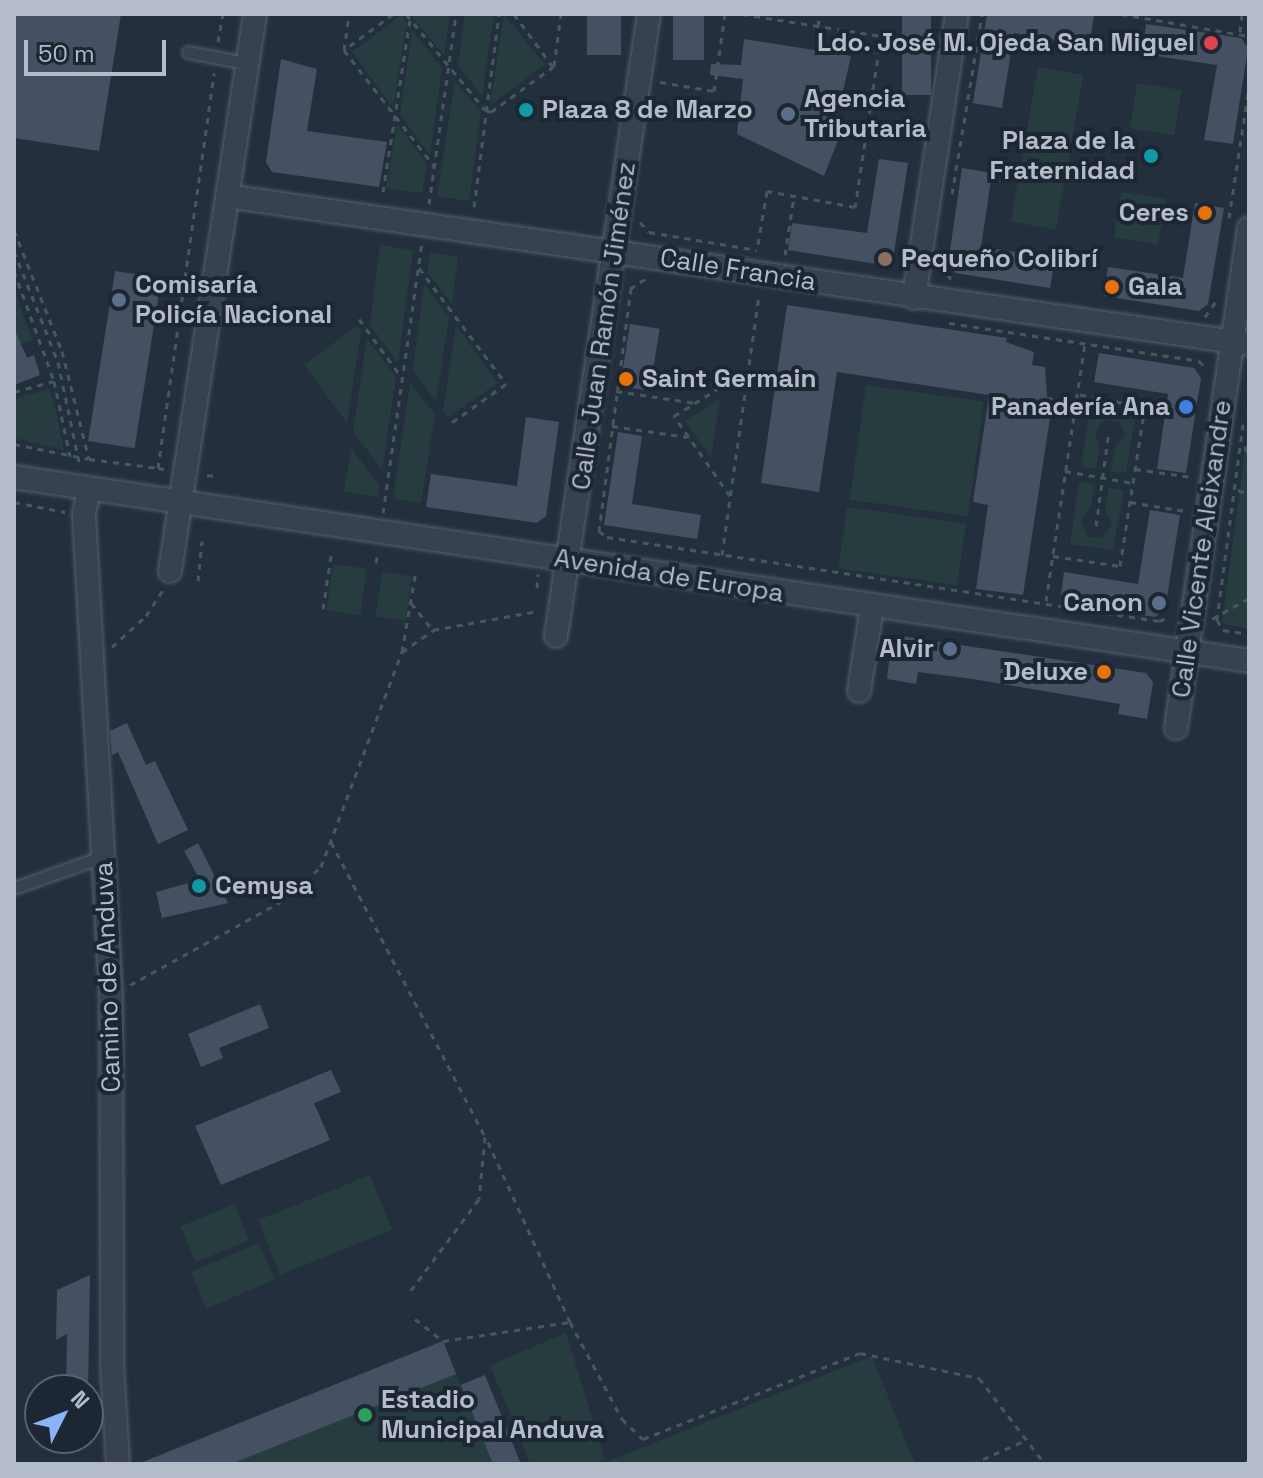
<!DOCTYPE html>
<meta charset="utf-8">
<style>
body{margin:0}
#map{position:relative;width:1263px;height:1478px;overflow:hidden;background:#242f3e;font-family:"Space Grotesk",sans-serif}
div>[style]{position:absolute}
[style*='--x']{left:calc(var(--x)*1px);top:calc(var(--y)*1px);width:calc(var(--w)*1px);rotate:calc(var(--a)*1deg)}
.green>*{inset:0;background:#263c3f;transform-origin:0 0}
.building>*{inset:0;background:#455162;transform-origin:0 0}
.path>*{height:3px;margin-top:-1.5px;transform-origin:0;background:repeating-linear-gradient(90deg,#44595c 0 6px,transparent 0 12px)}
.roads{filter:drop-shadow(0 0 2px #565f6c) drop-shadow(0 0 2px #565f6c)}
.lane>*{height:11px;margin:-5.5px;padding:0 5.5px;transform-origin:5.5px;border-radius:5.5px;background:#38414e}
.street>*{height:22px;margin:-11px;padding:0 11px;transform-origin:11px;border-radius:11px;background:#38414e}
.dots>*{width:22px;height:22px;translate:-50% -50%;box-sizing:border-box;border:4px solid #1d2633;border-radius:50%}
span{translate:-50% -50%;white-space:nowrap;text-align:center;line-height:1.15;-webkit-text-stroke:8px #1d2633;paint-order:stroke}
.poi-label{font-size:26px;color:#b4bcc9;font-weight:700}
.right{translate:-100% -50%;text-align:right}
.left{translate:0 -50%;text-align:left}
.street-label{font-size:26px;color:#b4bcc9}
.frame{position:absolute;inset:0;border:16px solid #b4bcc9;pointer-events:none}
.north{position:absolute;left:24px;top:1374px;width:80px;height:80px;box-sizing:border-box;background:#1d2633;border:2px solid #59626f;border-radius:50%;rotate:48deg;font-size:22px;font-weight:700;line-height:32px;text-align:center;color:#b4bcc9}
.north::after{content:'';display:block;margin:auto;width:28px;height:36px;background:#8ab4f8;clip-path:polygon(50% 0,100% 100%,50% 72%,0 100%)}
.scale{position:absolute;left:24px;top:40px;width:142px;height:36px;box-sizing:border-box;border:4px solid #b4bcc9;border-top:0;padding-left:10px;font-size:24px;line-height:28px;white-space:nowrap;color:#b4bcc9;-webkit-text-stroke:6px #1d2633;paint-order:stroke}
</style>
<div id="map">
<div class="green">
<i style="clip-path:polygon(414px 14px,450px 14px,444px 55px,413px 18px)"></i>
<i style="clip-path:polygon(465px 14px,494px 14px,482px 96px,458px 65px)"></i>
<i style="clip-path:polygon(504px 14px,545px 65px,490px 105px)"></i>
<i style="clip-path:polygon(401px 15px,407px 23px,393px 108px,352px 52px)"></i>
<i style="clip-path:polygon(412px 30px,442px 68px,430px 155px,400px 115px)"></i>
<i style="left:1038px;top:67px;width:46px;height:157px;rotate:10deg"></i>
<i style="clip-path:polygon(455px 81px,481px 112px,469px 201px,437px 196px)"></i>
<i style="left:1137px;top:83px;width:45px;height:46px;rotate:9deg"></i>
<i style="clip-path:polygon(397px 124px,427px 164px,422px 193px,386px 188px)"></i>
<i style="left:1121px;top:192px;width:45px;height:46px;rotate:9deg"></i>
<i style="clip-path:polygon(380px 245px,413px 250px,398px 363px,370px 325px)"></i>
<i style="clip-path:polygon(430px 252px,458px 257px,452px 304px,427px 272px)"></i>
<i style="clip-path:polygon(424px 284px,449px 317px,436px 402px,413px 369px)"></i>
<i style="clip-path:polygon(14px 289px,32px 340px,17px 345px,14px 337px)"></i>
<i style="clip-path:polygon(456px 325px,498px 383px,448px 417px,443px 411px)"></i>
<i style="clip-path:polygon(357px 326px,361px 331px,347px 423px,304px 365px)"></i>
<i style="clip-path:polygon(367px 338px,396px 377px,382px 470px,353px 431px)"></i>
<i style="clip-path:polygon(410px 383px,435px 414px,421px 503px,393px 499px)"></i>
<i style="left:866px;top:385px;width:119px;height:116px;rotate:8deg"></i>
<i style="clip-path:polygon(49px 389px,54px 403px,64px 450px,14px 438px,14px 399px)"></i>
<i style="clip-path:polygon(720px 398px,711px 458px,685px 421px)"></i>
<i style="clip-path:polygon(1090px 410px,1135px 418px,1126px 473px,1111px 471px,1114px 449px,1125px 435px,1119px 422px,1105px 419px,1095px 432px,1100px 447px,1096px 469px,1081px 467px)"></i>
<i style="clip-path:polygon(1249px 419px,1249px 629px,1222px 623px)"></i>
<i style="clip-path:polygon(351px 448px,379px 485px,378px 497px,344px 491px)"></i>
<i style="clip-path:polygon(1079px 482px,1095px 485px,1091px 506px,1081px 520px,1087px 537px,1101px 538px,1112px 525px,1105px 509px,1109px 488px,1124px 490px,1113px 550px,1070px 544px)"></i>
<i style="left:847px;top:507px;width:120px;height:62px;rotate:8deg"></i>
<i style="left:333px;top:564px;width:34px;height:47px;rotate:8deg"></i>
<i style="left:382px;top:572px;width:30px;height:45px;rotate:8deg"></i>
<i style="left:370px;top:1175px;width:59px;height:121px;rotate:68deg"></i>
<i style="left:234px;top:1204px;width:39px;height:58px;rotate:67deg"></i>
<i style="left:259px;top:1243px;width:40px;height:74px;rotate:67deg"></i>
<i style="clip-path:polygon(566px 1333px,605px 1459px,591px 1464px,530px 1464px,490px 1365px)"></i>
<i style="clip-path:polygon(443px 1341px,493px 1464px,136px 1464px)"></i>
<i style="clip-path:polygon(872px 1356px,915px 1464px,607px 1464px,606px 1462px)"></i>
</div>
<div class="building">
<i style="clip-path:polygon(14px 14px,121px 14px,99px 151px,14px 138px)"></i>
<i style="left:587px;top:14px;width:34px;height:41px"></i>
<i style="left:673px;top:14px;width:31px;height:46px"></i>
<i style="left:902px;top:14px;width:29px;height:81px"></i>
<i style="clip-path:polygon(987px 14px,1082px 14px,1094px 16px,1089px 45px,1014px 33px,1002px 108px,973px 103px)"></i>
<i style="clip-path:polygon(1146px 24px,1241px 38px,1248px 48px,1233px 144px,1204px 140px,1217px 65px,1142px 54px)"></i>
<i style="clip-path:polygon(744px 39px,851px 56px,836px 122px,844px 125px,824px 176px,737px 134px,743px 79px,710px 75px,711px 64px,741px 65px)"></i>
<i style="clip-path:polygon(281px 59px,317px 69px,307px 131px,387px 142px,379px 187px,272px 172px,266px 162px)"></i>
<i style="clip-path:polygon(879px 159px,908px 163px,893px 259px,883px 265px,788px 250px,792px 223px,867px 233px)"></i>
<i style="clip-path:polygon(962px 168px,992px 173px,981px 247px,1055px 258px,1050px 288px,955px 273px,948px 264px)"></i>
<i style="clip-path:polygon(1195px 203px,1224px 208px,1208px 304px,1199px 311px,1104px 296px,1108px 267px,1183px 278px)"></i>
<i style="left:115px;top:271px;width:47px;height:172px;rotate:9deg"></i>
<i style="clip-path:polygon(787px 305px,1007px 338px,1006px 342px,1034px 352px,1032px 365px,1045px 367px,1047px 397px,1053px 398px,1023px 595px,976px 589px,988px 505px,973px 502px,989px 395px,837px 372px,819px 492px,761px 483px)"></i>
<i style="left:630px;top:324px;width:30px;height:63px;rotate:9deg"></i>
<i style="clip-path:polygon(14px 328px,27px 358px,34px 355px,40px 375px,14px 385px)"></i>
<i style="clip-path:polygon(1099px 353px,1194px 368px,1201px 378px,1186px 473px,1157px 469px,1168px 394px,1094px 382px)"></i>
<i style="clip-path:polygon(526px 417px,559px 422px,546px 516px,537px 523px,426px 507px,431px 474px,517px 486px)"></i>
<i style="clip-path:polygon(618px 432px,642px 436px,632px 504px,701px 515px,697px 539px,604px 525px)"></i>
<i style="clip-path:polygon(1150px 510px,1180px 515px,1165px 610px,1155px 617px,1060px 602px,1064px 572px,1138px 584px)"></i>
<i style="clip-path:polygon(901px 636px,1146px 673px,1153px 682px,1147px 719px,1118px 714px,1120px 704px,973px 679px,918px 672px,916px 684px,887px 679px,891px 643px)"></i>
<i style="clip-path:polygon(127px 723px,146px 765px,155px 761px,188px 830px,158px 844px,118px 752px,112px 755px,110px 731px)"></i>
<i style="clip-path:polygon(198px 843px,228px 903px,162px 918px,156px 892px,200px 880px,184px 851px)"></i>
<i style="clip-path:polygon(260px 1004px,269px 1028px,219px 1048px,223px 1058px,201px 1067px,188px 1034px)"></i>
<i style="clip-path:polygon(331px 1070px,341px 1092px,314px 1103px,330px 1140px,221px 1185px,195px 1126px)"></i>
<i style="clip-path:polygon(90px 1275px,88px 1390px,66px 1390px,67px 1334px,56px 1340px,57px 1290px)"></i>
<i style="clip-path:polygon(443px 1341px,456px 1374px,231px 1464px,138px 1464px)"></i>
<i style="left:485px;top:1375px;width:96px;height:26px;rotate:68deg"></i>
</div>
<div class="path">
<i style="--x:393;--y:14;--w:61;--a:143.7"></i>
<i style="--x:344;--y:50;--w:147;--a:52.2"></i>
<i style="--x:406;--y:14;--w:124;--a:50.5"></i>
<i style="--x:742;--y:14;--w:141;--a:9"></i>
<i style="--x:881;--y:36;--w:173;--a:98.6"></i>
<i style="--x:855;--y:207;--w:89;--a:-169.7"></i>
<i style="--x:767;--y:191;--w:60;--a:99.6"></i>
<i style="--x:1121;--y:14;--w:130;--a:9.8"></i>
<i style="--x:818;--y:26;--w:12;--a:-81"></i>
<i style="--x:1240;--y:32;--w:18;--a:-84"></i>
<i style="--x:218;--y:42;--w:28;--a:-80"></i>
<i style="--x:344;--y:50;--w:36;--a:-82"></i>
<i style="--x:554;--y:66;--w:52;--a:-82.3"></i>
<i style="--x:660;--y:82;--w:55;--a:9.5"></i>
<i style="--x:714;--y:91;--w:78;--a:-81.9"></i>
<i style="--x:485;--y:110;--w:6;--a:18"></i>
<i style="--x:491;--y:112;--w:77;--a:-36"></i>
<i style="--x:553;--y:67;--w:66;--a:-126.3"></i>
<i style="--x:867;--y:124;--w:53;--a:8.7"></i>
<i style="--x:383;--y:192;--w:180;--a:-81.1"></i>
<i style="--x:952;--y:194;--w:182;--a:-80.5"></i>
<i style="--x:429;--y:204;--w:192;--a:-81.9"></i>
<i style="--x:474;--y:207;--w:195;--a:-82.6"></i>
<i style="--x:1229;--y:218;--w:132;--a:-81.3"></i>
<i style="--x:640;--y:222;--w:13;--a:48"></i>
<i style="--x:649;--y:232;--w:109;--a:9.5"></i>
<i style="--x:14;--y:230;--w:130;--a:68.4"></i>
<i style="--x:62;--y:351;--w:111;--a:76"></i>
<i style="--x:89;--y:459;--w:70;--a:7.4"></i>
<i style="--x:14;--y:251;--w:119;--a:68.4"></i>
<i style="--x:58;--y:362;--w:106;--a:78.1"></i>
<i style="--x:785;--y:255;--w:60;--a:-81.3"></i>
<i style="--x:941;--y:264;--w:20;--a:57"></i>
<i style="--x:419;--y:268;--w:145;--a:53.1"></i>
<i style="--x:506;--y:384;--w:71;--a:144.7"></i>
<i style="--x:14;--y:271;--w:117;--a:70"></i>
<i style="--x:54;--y:381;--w:77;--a:78"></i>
<i style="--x:645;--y:279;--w:17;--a:147"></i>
<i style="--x:631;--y:288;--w:245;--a:97.5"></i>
<i style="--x:599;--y:531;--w:10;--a:37"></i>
<i style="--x:607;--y:537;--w:558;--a:8.65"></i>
<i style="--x:1159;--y:621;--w:12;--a:-20"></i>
<i style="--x:1205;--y:317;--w:19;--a:-55"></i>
<i style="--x:359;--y:319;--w:73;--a:53.9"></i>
<i style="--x:949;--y:323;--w:253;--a:8.6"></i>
<i style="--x:1199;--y:361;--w:11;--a:45"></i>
<i style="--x:616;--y:391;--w:80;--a:8.6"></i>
<i style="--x:14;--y:392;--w:41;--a:-15.4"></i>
<i style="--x:1243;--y:424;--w:198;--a:97.6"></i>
<i style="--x:1217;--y:620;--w:12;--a:59"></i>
<i style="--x:1223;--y:630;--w:26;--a:9"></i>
<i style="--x:612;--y:426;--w:76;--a:8.3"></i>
<i style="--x:14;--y:444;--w:76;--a:11.3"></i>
<i style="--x:1249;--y:447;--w:5;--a:169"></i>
<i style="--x:1244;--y:448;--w:7;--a:45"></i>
<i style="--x:164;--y:469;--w:6;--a:-171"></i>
<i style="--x:158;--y:468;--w:399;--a:-81.9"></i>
<i style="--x:1135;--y:469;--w:57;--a:8.1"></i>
<i style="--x:1065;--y:471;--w:69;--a:10"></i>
<i style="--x:207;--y:475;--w:9;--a:6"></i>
<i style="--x:1238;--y:490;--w:12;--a:20"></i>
<i style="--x:730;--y:496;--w:98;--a:-125"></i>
<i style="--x:674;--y:416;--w:87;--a:-31.9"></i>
<i style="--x:14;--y:502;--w:52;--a:11.1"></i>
<i style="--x:1130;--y:502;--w:56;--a:9.3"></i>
<i style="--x:383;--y:513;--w:273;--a:-81.8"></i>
<i style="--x:1096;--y:526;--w:96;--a:-82.2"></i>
<i style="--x:722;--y:555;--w:264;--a:-81.9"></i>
<i style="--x:1053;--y:556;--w:68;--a:8.5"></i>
<i style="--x:1120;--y:566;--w:161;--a:-81.1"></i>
<i style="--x:1145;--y:407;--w:69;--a:-169.2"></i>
<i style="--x:376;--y:563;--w:11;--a:-80"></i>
<i style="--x:198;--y:581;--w:40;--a:-84.3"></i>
<i style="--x:537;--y:588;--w:14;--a:-86"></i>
<i style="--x:1046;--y:601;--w:260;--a:-81.4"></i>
<i style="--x:411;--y:603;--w:35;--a:51"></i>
<i style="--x:323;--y:609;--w:54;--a:-81.4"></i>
<i style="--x:1212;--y:619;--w:43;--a:-29.6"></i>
<i style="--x:112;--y:647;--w:46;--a:-42.4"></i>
<i style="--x:146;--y:616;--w:31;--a:-57"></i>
<i style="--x:402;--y:652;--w:38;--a:-35"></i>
<i style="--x:433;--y:630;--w:107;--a:-10.3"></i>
<i style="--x:331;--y:842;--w:333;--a:62.4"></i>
<i style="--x:485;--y:1137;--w:62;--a:95.5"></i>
<i style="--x:479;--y:1199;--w:117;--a:126.7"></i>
<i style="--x:130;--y:985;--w:168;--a:-28.9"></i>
<i style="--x:277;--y:904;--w:57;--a:-40.1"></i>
<i style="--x:321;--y:867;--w:230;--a:-69.4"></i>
<i style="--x:402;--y:652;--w:83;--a:-80.3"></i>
<i style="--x:415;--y:1319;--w:36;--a:38"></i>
<i style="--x:443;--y:1341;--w:128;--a:-8.5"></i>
<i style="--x:570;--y:1322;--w:200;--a:-114.5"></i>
<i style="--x:570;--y:1322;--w:110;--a:61.8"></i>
<i style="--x:622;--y:1419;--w:29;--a:44"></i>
<i style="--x:643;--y:1439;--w:233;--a:-21.6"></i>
<i style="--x:860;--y:1353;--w:122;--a:11.9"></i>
<i style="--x:979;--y:1378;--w:108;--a:52.5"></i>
<i style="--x:972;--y:1464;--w:59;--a:-24"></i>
<i style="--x:1242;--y:1464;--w:8;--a:-23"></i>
</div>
<div class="roads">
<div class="lane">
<i style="--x:188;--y:52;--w:60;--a:10.6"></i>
<i style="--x:14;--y:888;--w:96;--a:-19.6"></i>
</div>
<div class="street">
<i style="--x:227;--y:196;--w:1033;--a:8.24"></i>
<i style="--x:914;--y:298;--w:287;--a:-81.4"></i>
<i style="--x:14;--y:477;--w:1249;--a:8.47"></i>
<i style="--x:89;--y:490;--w:25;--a:102"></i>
<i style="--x:84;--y:514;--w:479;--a:86.8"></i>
<i style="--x:111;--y:992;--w:372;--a:89.8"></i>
<i style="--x:112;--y:1364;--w:100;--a:86.6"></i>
<i style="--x:170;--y:571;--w:563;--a:-81.32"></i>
<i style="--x:556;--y:636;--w:629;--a:-81.5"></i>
<i style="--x:859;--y:691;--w:85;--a:-81.2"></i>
<i style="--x:1176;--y:728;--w:505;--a:-81.69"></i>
</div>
</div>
<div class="dots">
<i style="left:1211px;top:43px;background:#e0444e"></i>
<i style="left:526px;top:110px;background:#0f9aa8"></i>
<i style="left:788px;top:114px;background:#5c6f8a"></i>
<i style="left:1151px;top:156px;background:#0f9aa8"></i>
<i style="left:1205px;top:213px;background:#e8710a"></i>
<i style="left:885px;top:259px;background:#8d6e63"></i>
<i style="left:1112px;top:287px;background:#e8710a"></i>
<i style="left:119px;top:300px;background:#5c6f8a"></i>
<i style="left:626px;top:379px;background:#e8710a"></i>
<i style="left:1186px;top:407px;background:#3f7fe0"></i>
<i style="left:1159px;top:603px;background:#5c6f8a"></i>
<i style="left:950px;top:649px;background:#5c6f8a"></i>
<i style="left:1104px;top:672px;background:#e8710a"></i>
<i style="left:199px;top:886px;background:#0f9aa8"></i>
<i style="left:365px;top:1415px;background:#2e9e5b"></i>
</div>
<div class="poi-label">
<span class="right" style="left:1195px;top:43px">Ldo. José M. Ojeda San Miguel</span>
<span class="left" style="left:804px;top:114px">Agencia<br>Tributaria</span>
<span class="left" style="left:542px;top:110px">Plaza 8 de Marzo</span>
<span class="right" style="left:1135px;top:156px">Plaza de la<br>Fraternidad</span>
<span class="right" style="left:1189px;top:213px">Ceres</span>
<span class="left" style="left:901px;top:259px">Pequeño Colibrí</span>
<span class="left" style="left:135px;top:300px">Comisaría<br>Policía Nacional</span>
<span class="left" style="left:1128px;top:287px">Gala</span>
<span class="left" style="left:642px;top:379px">Saint Germain</span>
<span class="right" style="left:1170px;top:407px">Panadería Ana</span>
<span class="right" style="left:1143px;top:603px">Canon</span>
<span class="right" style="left:934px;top:649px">Alvir</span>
<span class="right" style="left:1088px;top:672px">Deluxe</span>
<span class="left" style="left:215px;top:886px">Cemysa</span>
<span class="left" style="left:381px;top:1415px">Estadio<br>Municipal Anduva</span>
</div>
<div class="street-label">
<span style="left:738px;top:270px;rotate:9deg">Calle Francia</span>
<span style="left:604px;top:326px;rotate:-82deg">Calle Juan Ramón Jiménez</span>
<span style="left:1202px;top:549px;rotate:-82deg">Calle Vicente Aleixandre</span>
<span style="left:669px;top:576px;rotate:9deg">Avenida de Europa</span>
<span style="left:108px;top:977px;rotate:-92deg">Camino de Anduva</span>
</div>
<div class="frame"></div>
<div class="north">N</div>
<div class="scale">50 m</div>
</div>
